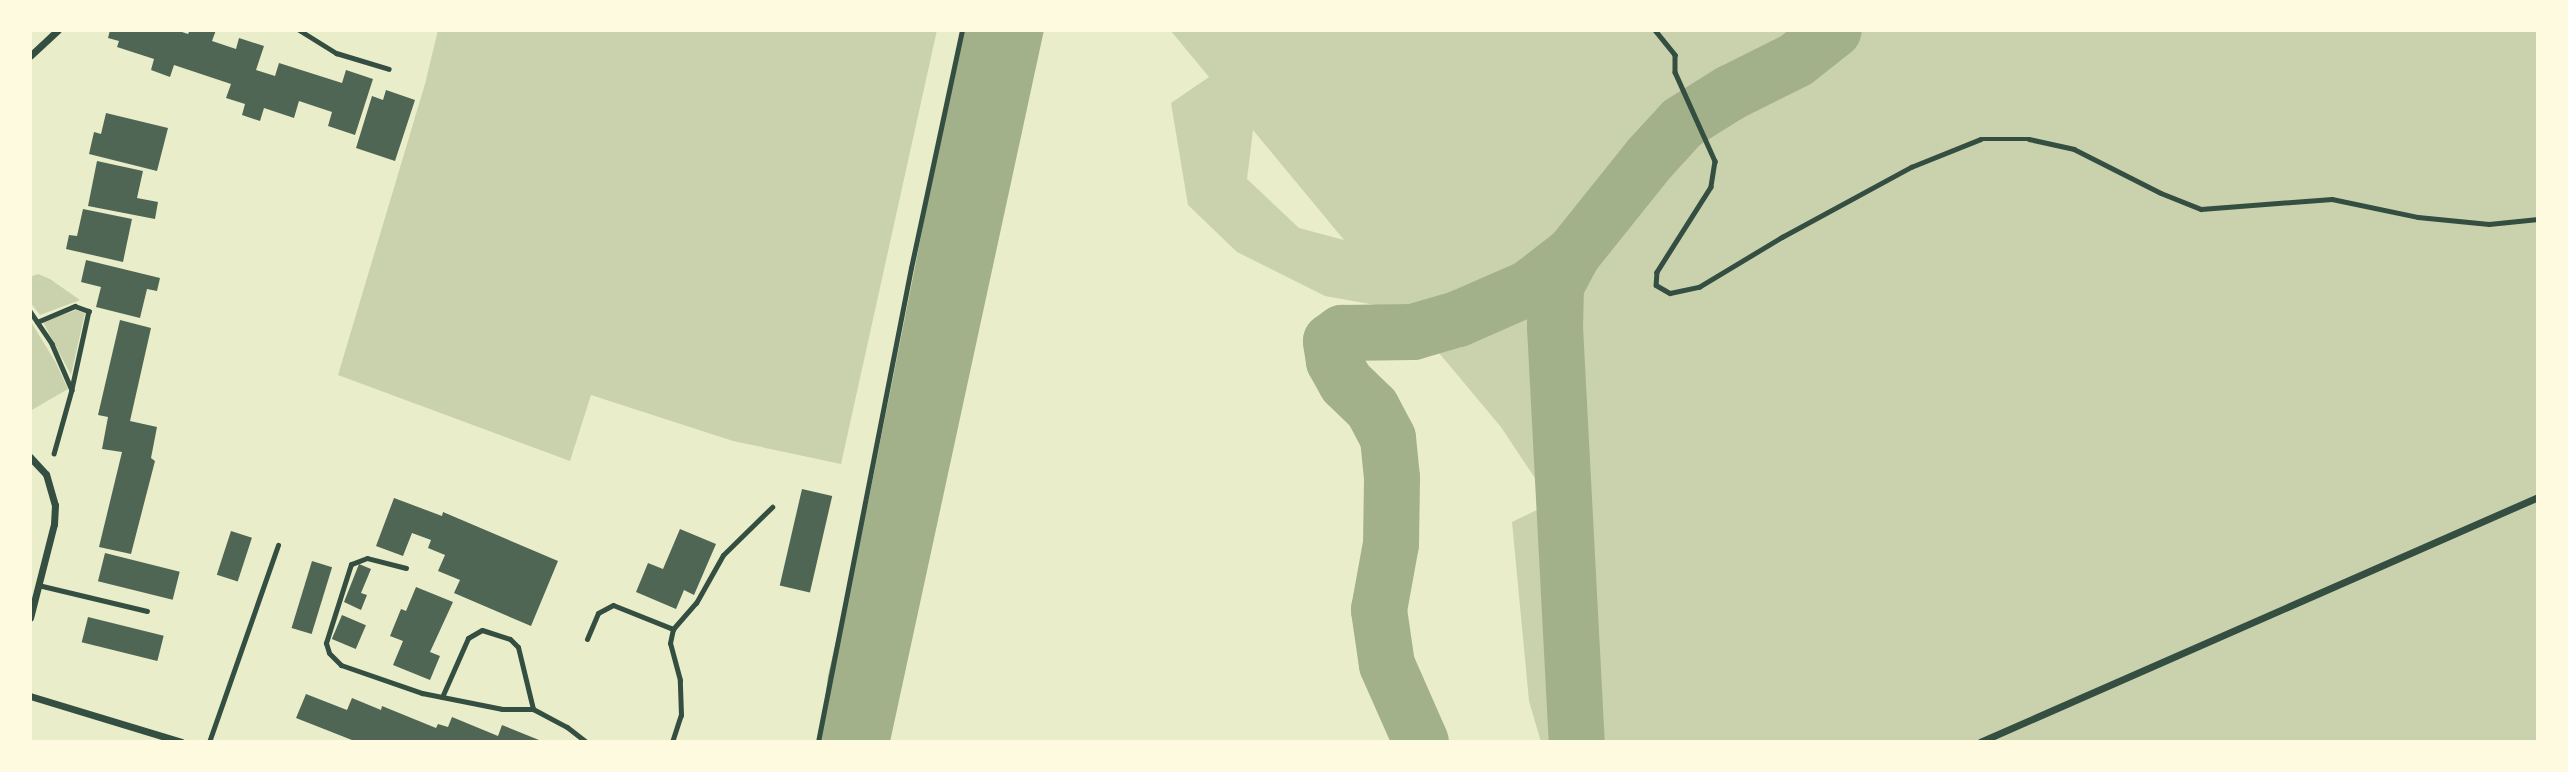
<!DOCTYPE html>
<style>
body{margin:0}
#map{position:relative;width:2568px;height:772px;overflow:hidden;background:#e9edc9;font-family:Poppins,sans-serif}
div>[style]{position:absolute}
[style*='--x']{left:calc(var(--x)*1px);top:calc(var(--y)*1px);width:calc(var(--w)*1px);rotate:calc(var(--a)*1deg)}
.green>*{inset:0;background:#cad2ad}
.water>*{inset:0;background:#a3b18a}
.river>*{height:56px;margin:-28px;padding:0 28px;transform-origin:28px;border-radius:28px;background:#a3b18a}
.building>*{inset:0;background:#4f6655;transform-origin:0 0}
.path>*{height:4.5px;margin:-2.25px;padding:0 2.25px;transform-origin:2.25px;border-radius:2.25px;background:#344e41}
.service>*{height:5px;margin:-2.5px;padding:0 2.5px;transform-origin:2.5px;border-radius:2.5px;background:#344e41}
.minor>*{height:7px;margin:-3.5px;padding:0 3.5px;transform-origin:3.5px;border-radius:3.5px;background:#344e41}
span{translate:-50% -50%;white-space:nowrap;text-align:center;line-height:1.15;-webkit-text-stroke:7px #fefae0;paint-order:stroke}
.frame{position:absolute;inset:0;border:32px solid #fefae0;pointer-events:none}
</style>
<div id="map">
<div class="green">
<i style="clip-path:polygon(438px 30px,937px 30px,841px 464px,733px 441px,591px 395px,570px 461px,338px 375px,425px 84px)"></i>
<i style="clip-path:polygon(evenodd,1170px 30px,2538px 30px,2538px 742px,1541px 742px,1529px 701px,1512px 522px,1541px 508px,1556px 510px,1501px 427px,1403px 310px,1325px 296px,1237px 252px,1188px 205px,1171px 103px,1209px 77px,1170px 30px,1253px 130px,1344px 240px,1299px 228px,1247px 179px,1253px 130px)"></i>
<i style="clip-path:polygon(38px 274px,50px 279px,80px 300px,40px 315px,30px 302px,30px 277px)"></i>
<i style="clip-path:polygon(76px 310px,85px 313px,71px 375px,43px 322px)"></i>
<i style="clip-path:polygon(30px 320px,56px 363px,68px 389px,30px 411px)"></i>
</div>
<div class="water">
<i style="clip-path:polygon(962px 30px,1044px 30px,890px 742px,820px 742px,828px 676px,869px 498px)"></i>
</div>
<div class="river">
<i style="--x:1573;--y:254;--w:36;--a:118"></i>
<i style="--x:1556;--y:286;--w:41;--a:91.4"></i>
<i style="--x:1555;--y:327;--w:416;--a:87"></i>
<i style="--x:1421;--y:742;--w:84;--a:-113.8"></i>
<i style="--x:1387;--y:665;--w:56;--a:-98.3"></i>
<i style="--x:1379;--y:610;--w:67;--a:-79.7"></i>
<i style="--x:1391;--y:544;--w:66;--a:-89.1"></i>
<i style="--x:1392;--y:478;--w:40;--a:-95.7"></i>
<i style="--x:1388;--y:438;--w:34;--a:-118"></i>
<i style="--x:1372;--y:408;--w:36;--a:-136"></i>
<i style="--x:1346;--y:383;--w:25;--a:-119"></i>
<i style="--x:1334;--y:361;--w:20;--a:-99"></i>
<i style="--x:1331;--y:341;--w:14;--a:-36"></i>
<i style="--x:1342;--y:333;--w:71;--a:-0.8"></i>
<i style="--x:1413;--y:332;--w:47;--a:-16.1"></i>
<i style="--x:1458;--y:319;--w:77;--a:-23.6"></i>
<i style="--x:1529;--y:288;--w:56;--a:-37.7"></i>
<i style="--x:1573;--y:254;--w:123;--a:-51.3"></i>
<i style="--x:1650;--y:158;--w:47;--a:-47.6"></i>
<i style="--x:1682;--y:123;--w:57;--a:-32"></i>
<i style="--x:1730;--y:93;--w:74;--a:-26.6"></i>
<i style="--x:1796;--y:60;--w:48;--a:-38.3"></i>
</div>
<div class="building">
<i style="clip-path:polygon(110px 30px,176px 30px,188px 34px,190px 30px,216px 30px,212px 41px,236px 49px,239px 38px,264px 46px,256px 70px,275px 76px,279px 63px,342px 83px,346px 70px,373px 79px,355px 135px,328px 126px,332px 112px,299px 101px,294px 118px,264px 108px,260px 121px,242px 115px,245px 104px,226px 98px,231px 84px,174px 65px,170px 77px,151px 70px,154px 59px,117px 47px,119px 41px,108px 38px)"></i>
<i style="clip-path:polygon(386px 90px,415px 100px,395px 161px,356px 148px,372px 96px,383px 100px)"></i>
<i style="clip-path:polygon(106px 113px,168px 128px,157px 171px,89px 154px,94px 132px,101px 134px)"></i>
<i style="clip-path:polygon(97px 161px,143px 171px,137px 198px,158px 202px,155px 219px,88px 206px)"></i>
<i style="clip-path:polygon(83px 209px,132px 219px,123px 262px,66px 249px,69px 235px,77px 236px)"></i>
<i style="clip-path:polygon(86px 260px,160px 278px,157px 291px,147px 289px,140px 318px,96px 307px,101px 287px,81px 282px)"></i>
<i style="clip-path:polygon(120px 320px,151px 328px,130px 421px,157px 427px,151px 458px,155px 461px,131px 554px,99px 547px,122px 452px,102px 449px,108px 417px,98px 415px)"></i>
<i style="left:802px;top:489px;width:31px;height:99px;rotate:13deg"></i>
<i style="clip-path:polygon(394px 498px,442px 516px,443px 512px,558px 561px,531px 626px,454px 593px,460px 580px,438px 571px,445px 555px,428px 548px,431px 540px,412px 533px,403px 556px,376px 546px)"></i>
<i style="clip-path:polygon(680px 529px,716px 544px,694px 595px,684px 590px,676px 609px,636px 592px,648px 563px,663px 569px)"></i>
<i style="left:231px;top:531px;width:22px;height:46px;rotate:18deg"></i>
<i style="left:105px;top:553px;width:77px;height:29px;rotate:14deg"></i>
<i style="left:312px;top:561px;width:21px;height:70px;rotate:17deg"></i>
<i style="clip-path:polygon(359px 564px,371px 569px,361px 593px,367px 595px,361px 610px,344px 602px)"></i>
<i style="clip-path:polygon(416px 587px,453px 602px,430px 652px,440px 656px,430px 680px,393px 665px,403px 641px,390px 636px,401px 609px,406px 611px)"></i>
<i style="left:342px;top:615px;width:26px;height:26px;rotate:23deg"></i>
<i style="left:88px;top:617px;width:78px;height:26px;rotate:14deg"></i>
<i style="clip-path:polygon(306px 694px,347px 710px,352px 698px,381px 710px,382px 706px,436px 728px,438px 724px,448px 727px,452px 717px,498px 736px,502px 725px,539px 740px,538px 742px,357px 742px,296px 718px)"></i>
</div>
<div class="path">
<i style="--x:1655;--y:30;--w:32;--a:51"></i>
<i style="--x:1675;--y:55;--w:17;--a:90"></i>
<i style="--x:1675;--y:72;--w:98;--a:65.8"></i>
<i style="--x:1715;--y:161;--w:26;--a:99"></i>
<i style="--x:1711;--y:187;--w:101;--a:122.4"></i>
<i style="--x:1657;--y:272;--w:13;--a:94"></i>
<i style="--x:1656;--y:285;--w:16;--a:30"></i>
<i style="--x:1670;--y:293;--w:30;--a:-12"></i>
<i style="--x:1699;--y:287;--w:97;--a:-31.1"></i>
<i style="--x:1782;--y:237;--w:147;--a:-28.5"></i>
<i style="--x:1911;--y:167;--w:75;--a:-21.8"></i>
<i style="--x:1981;--y:139;--w:48;--a:0"></i>
<i style="--x:2029;--y:139;--w:46;--a:12.5"></i>
<i style="--x:2074;--y:149;--w:97;--a:26.8"></i>
<i style="--x:2161;--y:193;--w:43;--a:21.8"></i>
<i style="--x:2201;--y:209;--w:131;--a:-4.4"></i>
<i style="--x:2332;--y:199;--w:88;--a:11.8"></i>
<i style="--x:2418;--y:217;--w:71;--a:5.6"></i>
<i style="--x:2489;--y:224;--w:49;--a:-5.8"></i>
<i style="--x:30;--y:311;--w:40;--a:56"></i>
<i style="--x:52;--y:344;--w:50;--a:66.5"></i>
<i style="--x:72;--y:390;--w:66;--a:105.7"></i>
<i style="--x:37;--y:322;--w:41;--a:-22.8"></i>
<i style="--x:75;--y:306;--w:15;--a:20"></i>
<i style="--x:89;--y:311;--w:80;--a:102.3"></i>
<i style="--x:818;--y:742;--w:483;--a:-78.9"></i>
<i style="--x:911;--y:268;--w:243;--a:-77.9"></i>
</div>
<div class="service">
<i style="--x:299;--y:30;--w:44;--a:31.9"></i>
<i style="--x:336;--y:53;--w:55;--a:16.8"></i>
<i style="--x:406;--y:568;--w:40;--a:-165.6"></i>
<i style="--x:367;--y:558;--w:17;--a:159"></i>
<i style="--x:351;--y:564;--w:83;--a:107.6"></i>
<i style="--x:326;--y:643;--w:10;--a:73"></i>
<i style="--x:329;--y:653;--w:17;--a:45"></i>
<i style="--x:341;--y:665;--w:86;--a:19.1"></i>
<i style="--x:422;--y:693;--w:82;--a:11.3"></i>
<i style="--x:502;--y:709;--w:31;--a:0"></i>
<i style="--x:533;--y:709;--w:38;--a:28"></i>
<i style="--x:567;--y:727;--w:24;--a:38"></i>
<i style="--x:38;--y:585;--w:112;--a:13.4"></i>
<i style="--x:587;--y:639;--w:28;--a:-67"></i>
<i style="--x:598;--y:613;--w:17;--a:-28"></i>
<i style="--x:613;--y:605;--w:65;--a:21.8"></i>
<i style="--x:442;--y:697;--w:64;--a:-66.2"></i>
<i style="--x:468;--y:638;--w:16;--a:-30"></i>
<i style="--x:482;--y:630;--w:29;--a:18"></i>
<i style="--x:510;--y:639;--w:11;--a:45"></i>
<i style="--x:518;--y:647;--w:64;--a:76.4"></i>
<i style="--x:209;--y:742;--w:209;--a:-70.7"></i>
<i style="--x:672;--y:742;--w:28;--a:-72"></i>
<i style="--x:681;--y:715;--w:35;--a:-92"></i>
<i style="--x:680;--y:680;--w:38;--a:-105"></i>
<i style="--x:670;--y:643;--w:14;--a:-78"></i>
<i style="--x:673;--y:629;--w:35;--a:-49"></i>
<i style="--x:696;--y:603;--w:55;--a:-60.6"></i>
<i style="--x:723;--y:555;--w:69;--a:-44.4"></i>
</div>
<div class="minor">
<i style="--x:30;--y:56;--w:38;--a:-43"></i>
<i style="--x:30;--y:457;--w:23;--a:47"></i>
<i style="--x:46;--y:474;--w:32;--a:74"></i>
<i style="--x:55;--y:505;--w:19;--a:93"></i>
<i style="--x:54;--y:524;--w:97;--a:104.3"></i>
<i style="--x:30;--y:696;--w:158;--a:16.9"></i>
<i style="--x:1980;--y:742;--w:609;--a:-23.7"></i>
</div>
<div class="frame"></div>
</div>
